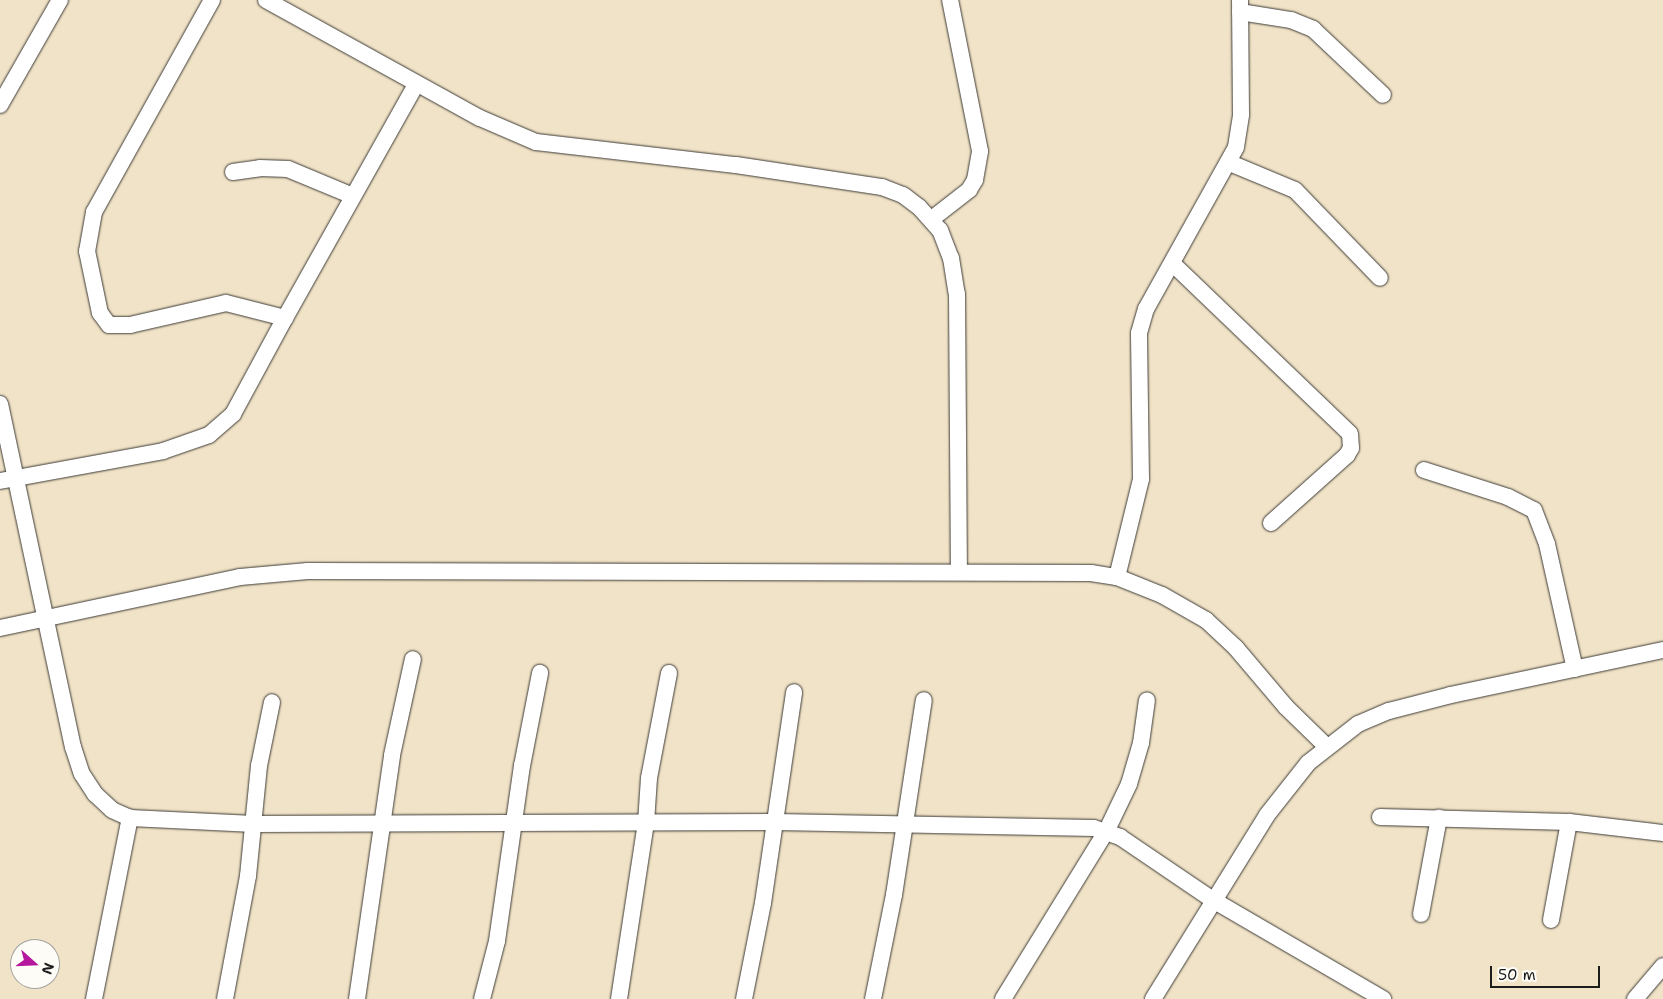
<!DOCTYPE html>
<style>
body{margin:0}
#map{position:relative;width:1663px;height:999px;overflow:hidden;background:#f1e3c7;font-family:"Shantell Sans",sans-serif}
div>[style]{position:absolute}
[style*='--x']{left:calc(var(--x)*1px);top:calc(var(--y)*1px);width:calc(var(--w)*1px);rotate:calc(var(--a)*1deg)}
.roads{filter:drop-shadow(0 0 1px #3c3a36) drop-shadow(0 0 1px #3c3a36)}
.minor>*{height:16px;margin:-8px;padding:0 8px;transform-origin:8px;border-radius:8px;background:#fff}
span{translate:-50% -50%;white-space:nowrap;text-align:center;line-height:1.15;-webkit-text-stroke:4px #fdfcf7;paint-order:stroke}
.north{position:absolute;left:10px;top:939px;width:50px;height:50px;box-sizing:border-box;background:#fdfcf7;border:1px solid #a3a29f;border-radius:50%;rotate:110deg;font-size:14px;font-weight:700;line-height:20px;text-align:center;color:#1c1c1c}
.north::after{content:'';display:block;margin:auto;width:18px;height:22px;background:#b5179e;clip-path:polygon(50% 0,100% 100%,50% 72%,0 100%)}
.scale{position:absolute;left:1490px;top:966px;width:110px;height:22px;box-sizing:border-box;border:2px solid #1c1c1c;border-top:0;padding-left:6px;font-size:15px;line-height:18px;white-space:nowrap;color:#1c1c1c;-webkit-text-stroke:4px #fdfcf7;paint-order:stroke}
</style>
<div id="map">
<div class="roads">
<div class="minor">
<i style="--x:212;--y:0;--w:243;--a:119.1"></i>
<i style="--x:94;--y:212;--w:40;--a:100"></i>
<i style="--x:87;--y:251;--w:63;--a:78.2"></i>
<i style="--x:100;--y:313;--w:15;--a:53"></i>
<i style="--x:109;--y:325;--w:21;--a:0"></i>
<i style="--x:130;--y:325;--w:98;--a:-12.9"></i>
<i style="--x:226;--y:303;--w:61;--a:14.3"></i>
<i style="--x:285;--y:318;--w:267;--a:-60.7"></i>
<i style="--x:266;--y:0;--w:244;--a:28.9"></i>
<i style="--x:480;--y:118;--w:61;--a:23.2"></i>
<i style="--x:536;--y:142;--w:201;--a:6.6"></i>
<i style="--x:736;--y:165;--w:148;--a:8.6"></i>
<i style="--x:882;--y:187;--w:22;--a:21"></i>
<i style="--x:903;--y:195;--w:20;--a:37"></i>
<i style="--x:919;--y:207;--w:31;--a:48"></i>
<i style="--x:940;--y:230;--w:30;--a:69"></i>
<i style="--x:951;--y:258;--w:36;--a:81"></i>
<i style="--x:957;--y:294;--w:277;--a:89.6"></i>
<i style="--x:1240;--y:12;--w:52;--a:8.9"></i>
<i style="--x:1291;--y:20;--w:24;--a:22"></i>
<i style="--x:1313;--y:29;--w:96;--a:43.3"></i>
<i style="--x:0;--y:105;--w:121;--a:-60.3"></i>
<i style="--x:1230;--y:163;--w:70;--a:22.6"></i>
<i style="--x:1295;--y:190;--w:122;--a:46"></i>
<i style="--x:233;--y:172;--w:27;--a:-8"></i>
<i style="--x:260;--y:168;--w:28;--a:2"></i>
<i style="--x:288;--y:169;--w:70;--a:22.6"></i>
<i style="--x:933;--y:218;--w:46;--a:-37.9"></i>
<i style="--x:969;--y:190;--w:12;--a:-59"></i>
<i style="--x:975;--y:180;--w:29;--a:-80"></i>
<i style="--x:980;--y:151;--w:154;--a:-101.2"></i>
<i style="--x:1173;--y:264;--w:245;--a:43.8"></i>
<i style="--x:1350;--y:434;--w:14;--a:86"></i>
<i style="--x:1351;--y:448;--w:8;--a:120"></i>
<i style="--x:1347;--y:455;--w:102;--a:138.2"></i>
<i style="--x:0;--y:404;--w:351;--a:78"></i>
<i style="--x:73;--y:747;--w:28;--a:72"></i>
<i style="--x:82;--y:774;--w:24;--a:57"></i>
<i style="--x:95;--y:794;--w:23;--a:43"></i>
<i style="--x:112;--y:810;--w:20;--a:24"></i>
<i style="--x:130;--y:818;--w:124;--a:2.8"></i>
<i style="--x:254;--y:824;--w:522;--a:-0.22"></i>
<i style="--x:776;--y:822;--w:318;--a:1.1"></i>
<i style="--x:1094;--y:828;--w:28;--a:19"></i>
<i style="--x:1120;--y:837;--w:112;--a:34.1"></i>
<i style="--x:1213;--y:900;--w:197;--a:30.2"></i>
<i style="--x:1424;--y:470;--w:88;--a:17.8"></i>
<i style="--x:1508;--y:497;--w:29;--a:27"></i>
<i style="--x:1534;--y:510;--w:36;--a:69"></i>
<i style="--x:1547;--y:544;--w:128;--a:77.4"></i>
<i style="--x:0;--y:481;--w:166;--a:-10.4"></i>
<i style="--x:163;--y:451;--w:49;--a:-19.2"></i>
<i style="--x:209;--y:435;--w:32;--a:-41"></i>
<i style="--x:233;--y:414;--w:109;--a:-61.6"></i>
<i style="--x:1117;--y:577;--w:101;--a:-76.2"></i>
<i style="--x:1141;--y:479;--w:146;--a:-90.8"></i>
<i style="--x:1139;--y:333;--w:25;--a:-74"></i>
<i style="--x:1146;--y:309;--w:185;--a:-60.9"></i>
<i style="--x:1236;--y:147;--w:33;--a:-81"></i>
<i style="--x:1241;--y:114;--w:114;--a:-90.5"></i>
<i style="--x:0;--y:628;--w:245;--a:-12"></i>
<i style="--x:240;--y:577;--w:68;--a:-5"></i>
<i style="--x:308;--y:571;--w:783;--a:0.15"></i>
<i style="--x:1091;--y:573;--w:26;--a:9"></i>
<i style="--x:1117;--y:577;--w:48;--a:21.8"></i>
<i style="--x:1162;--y:595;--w:51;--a:29.6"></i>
<i style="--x:1206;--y:620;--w:41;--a:43"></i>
<i style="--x:1236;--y:648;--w:77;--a:49.7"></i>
<i style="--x:1286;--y:707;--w:57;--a:44.3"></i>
<i style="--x:1380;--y:817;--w:189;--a:1.5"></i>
<i style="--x:1569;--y:822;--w:95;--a:6.7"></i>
<i style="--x:1421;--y:914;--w:98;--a:-79.4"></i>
<i style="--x:1551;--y:920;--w:100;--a:-79.6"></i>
<i style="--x:94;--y:999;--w:185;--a:-78.8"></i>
<i style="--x:225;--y:999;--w:125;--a:-79.4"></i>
<i style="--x:248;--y:876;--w:111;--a:-84.3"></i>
<i style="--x:259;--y:766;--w:65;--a:-78.5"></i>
<i style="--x:357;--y:999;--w:246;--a:-81.8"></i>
<i style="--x:392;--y:755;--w:98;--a:-77.7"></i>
<i style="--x:482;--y:999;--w:60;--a:-75.5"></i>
<i style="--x:497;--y:941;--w:177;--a:-81.9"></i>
<i style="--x:522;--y:766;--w:95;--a:-79"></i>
<i style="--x:619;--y:999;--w:178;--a:-81.3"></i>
<i style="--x:646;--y:823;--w:45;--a:-86.2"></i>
<i style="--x:649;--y:778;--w:107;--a:-79.2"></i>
<i style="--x:744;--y:999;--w:98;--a:-78.8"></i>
<i style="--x:763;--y:903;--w:213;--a:-81.6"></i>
<i style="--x:873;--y:999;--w:106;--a:-78.6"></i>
<i style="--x:894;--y:895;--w:197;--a:-81.3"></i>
<i style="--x:1003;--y:999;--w:198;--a:-58.4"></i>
<i style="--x:1107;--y:830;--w:51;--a:-64.4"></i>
<i style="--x:1129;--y:784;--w:43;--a:-73.7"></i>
<i style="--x:1141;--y:743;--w:43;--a:-82.1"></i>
<i style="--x:1153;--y:999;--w:216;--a:-58.2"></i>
<i style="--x:1267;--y:815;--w:66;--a:-51.7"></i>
<i style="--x:1308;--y:763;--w:63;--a:-38"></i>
<i style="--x:1358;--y:724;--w:34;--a:-23"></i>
<i style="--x:1389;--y:711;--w:64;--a:-14.5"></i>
<i style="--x:1451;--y:695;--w:217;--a:-12"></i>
<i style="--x:1635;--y:999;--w:43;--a:-49.7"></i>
</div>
</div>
<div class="north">N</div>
<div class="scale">50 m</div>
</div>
